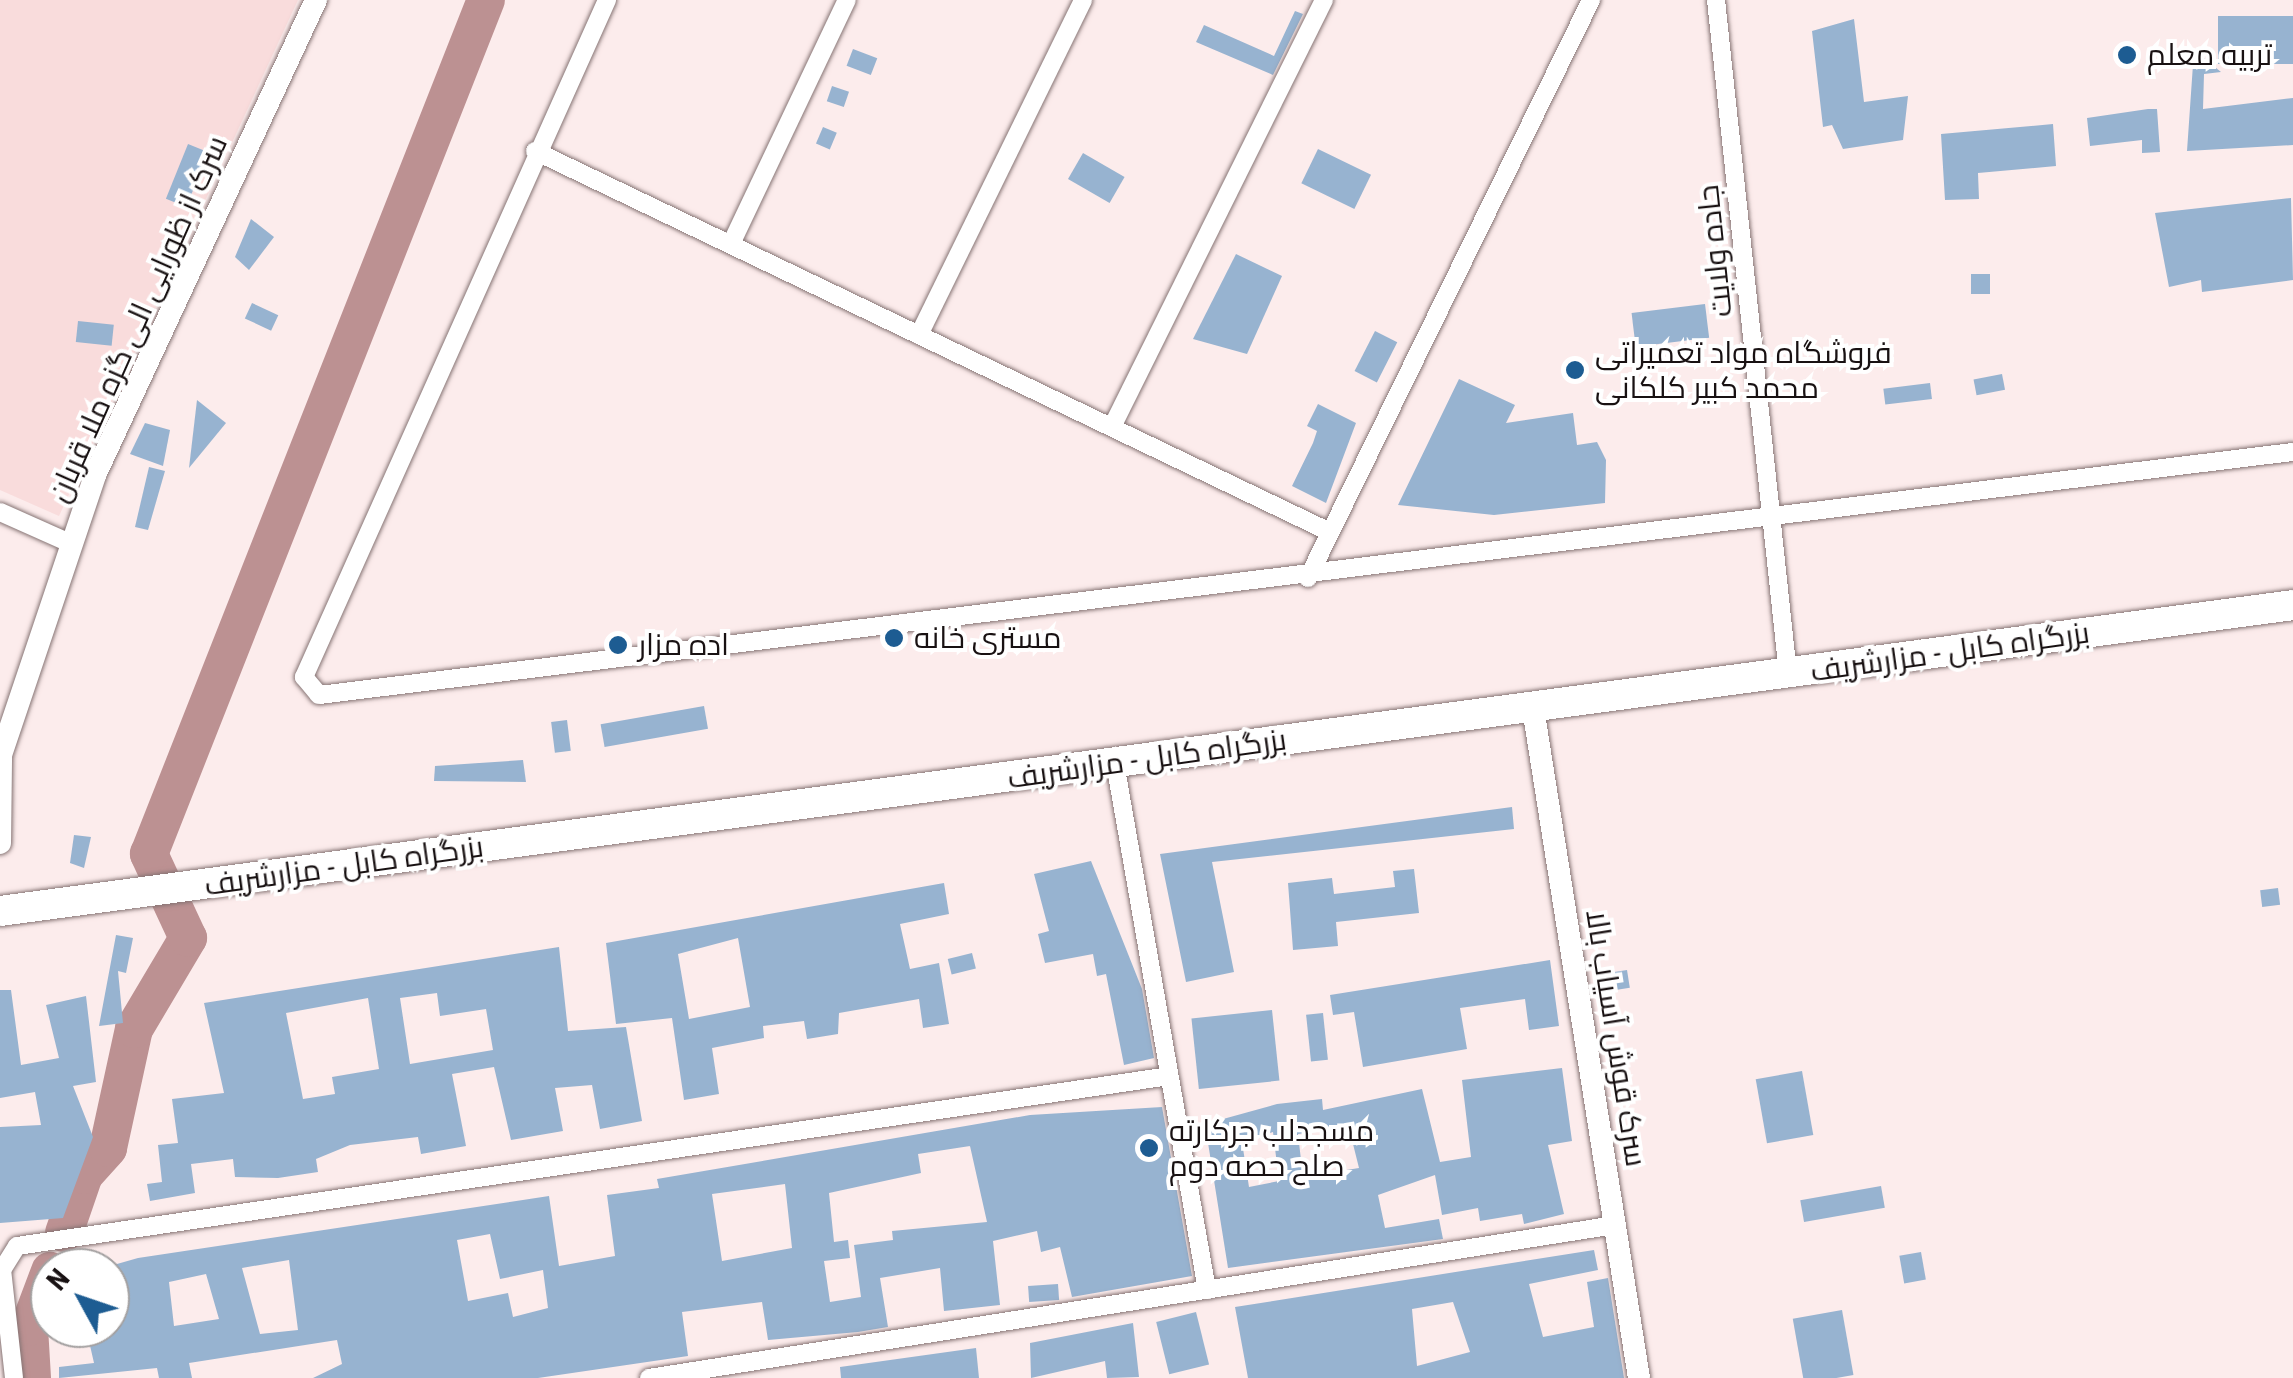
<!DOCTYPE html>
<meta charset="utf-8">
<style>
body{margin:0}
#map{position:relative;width:2293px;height:1378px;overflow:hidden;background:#fcecec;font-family:"Roboto Condensed",Cairo,sans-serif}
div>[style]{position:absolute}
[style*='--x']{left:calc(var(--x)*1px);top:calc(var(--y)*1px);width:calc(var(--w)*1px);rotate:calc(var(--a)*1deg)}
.built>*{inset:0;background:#f9dcdc}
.river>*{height:38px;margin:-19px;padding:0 19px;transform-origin:19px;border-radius:19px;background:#bc9192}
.building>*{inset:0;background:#97b3d0;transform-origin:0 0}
.roads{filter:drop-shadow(0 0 2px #867474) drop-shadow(0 0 2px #867474)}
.minor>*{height:18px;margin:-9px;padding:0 9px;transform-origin:9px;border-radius:9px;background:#fff}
.tertiary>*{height:22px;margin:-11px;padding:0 11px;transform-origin:11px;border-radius:11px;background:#fff}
.trunk>*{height:30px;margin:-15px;padding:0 15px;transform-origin:15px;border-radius:15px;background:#fff}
.dots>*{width:28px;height:28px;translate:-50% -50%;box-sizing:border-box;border:5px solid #fff;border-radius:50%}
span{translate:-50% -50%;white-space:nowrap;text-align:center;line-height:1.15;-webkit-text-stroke:8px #fff;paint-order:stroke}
.poi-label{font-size:30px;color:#181112}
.left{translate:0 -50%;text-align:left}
.street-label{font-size:30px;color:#181112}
.north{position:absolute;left:30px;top:1248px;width:100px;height:100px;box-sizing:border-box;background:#fff;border:2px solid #a3a0a0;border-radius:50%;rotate:310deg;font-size:28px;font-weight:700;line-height:40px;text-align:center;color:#181112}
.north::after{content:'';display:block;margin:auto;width:35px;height:45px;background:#1d5c92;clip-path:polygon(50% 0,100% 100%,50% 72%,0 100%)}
</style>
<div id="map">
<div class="built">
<i style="clip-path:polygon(0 0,298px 0,59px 516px,0 490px)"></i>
</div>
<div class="river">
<i style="--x:64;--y:1233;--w:61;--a:-71"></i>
<i style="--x:84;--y:1175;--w:36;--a:-48"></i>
<i style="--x:108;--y:1148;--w:122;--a:-77.7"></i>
<i style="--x:134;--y:1029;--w:106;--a:-59.3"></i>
<i style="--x:188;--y:938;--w:93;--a:-114.9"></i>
<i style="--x:149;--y:854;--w:918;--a:-68.47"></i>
<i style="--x:32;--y:1378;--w:51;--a:-93.4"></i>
<i style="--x:29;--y:1327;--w:60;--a:-69.4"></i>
</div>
<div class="building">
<i style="clip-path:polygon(1295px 11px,1303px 14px,1273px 75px,1196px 42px,1204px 25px,1274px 56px)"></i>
<i style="left:2293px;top:16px;width:48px;height:75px;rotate:90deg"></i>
<i style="clip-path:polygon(1854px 19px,1864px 102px,1908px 96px,1903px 140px,1843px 149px,1832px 125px,1823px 127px,1812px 31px)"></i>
<i style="left:853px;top:49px;width:26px;height:18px;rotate:21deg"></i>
<i style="clip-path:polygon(2194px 50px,2221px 72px,2204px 74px,2203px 109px,2293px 98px,2293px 145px,2187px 151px)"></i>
<i style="left:832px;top:86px;width:18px;height:16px;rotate:19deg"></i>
<i style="clip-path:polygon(2148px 109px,2157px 109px,2160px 152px,2142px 153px,2142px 140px,2090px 146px,2087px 118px)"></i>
<i style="clip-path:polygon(2053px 124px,2056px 166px,1978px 173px,1979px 199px,1945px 200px,1941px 134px)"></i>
<i style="left:823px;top:127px;width:15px;height:18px;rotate:23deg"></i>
<i style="left:188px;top:144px;width:22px;height:59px;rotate:22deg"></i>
<i style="left:1318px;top:149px;width:59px;height:38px;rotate:26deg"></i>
<i style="left:1083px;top:153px;width:48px;height:30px;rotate:30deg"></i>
<i style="clip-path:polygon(2291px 198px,2293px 280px,2202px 292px,2201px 280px,2169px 287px,2155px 213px)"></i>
<i style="clip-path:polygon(251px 219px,274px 237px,249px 270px,235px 257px)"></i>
<i style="clip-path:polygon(1236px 254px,1282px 276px,1247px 354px,1193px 339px)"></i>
<i style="left:1990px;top:274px;width:20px;height:19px;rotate:90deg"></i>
<i style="left:252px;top:303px;width:29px;height:17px;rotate:25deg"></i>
<i style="left:1705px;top:304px;width:34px;height:74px;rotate:83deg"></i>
<i style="left:78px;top:321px;width:36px;height:21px;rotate:6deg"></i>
<i style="left:1375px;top:331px;width:25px;height:45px;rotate:27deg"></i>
<i style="left:2002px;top:374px;width:16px;height:29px;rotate:79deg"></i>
<i style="clip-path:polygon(1459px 379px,1515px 405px,1506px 423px,1573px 413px,1577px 445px,1597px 442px,1606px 460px,1605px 503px,1494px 515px,1398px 505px)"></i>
<i style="left:1930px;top:383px;width:16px;height:47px;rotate:83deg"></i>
<i style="clip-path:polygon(197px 400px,226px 423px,189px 468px)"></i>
<i style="clip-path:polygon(1318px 404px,1356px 423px,1326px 503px,1292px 486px,1313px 443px,1317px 431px,1307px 426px)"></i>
<i style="clip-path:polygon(145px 423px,170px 430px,163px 466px,130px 454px)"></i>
<i style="clip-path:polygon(149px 467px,165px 471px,148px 530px,135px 527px)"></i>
<i style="left:704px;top:706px;width:23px;height:105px;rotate:80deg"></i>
<i style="left:567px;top:720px;width:31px;height:16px;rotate:83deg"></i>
<i style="clip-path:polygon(523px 760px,526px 782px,434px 781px,435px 766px)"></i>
<i style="clip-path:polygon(1512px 807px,1514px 829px,1212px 862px,1234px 972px,1186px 982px,1160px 854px)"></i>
<i style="clip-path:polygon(74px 835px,91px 837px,84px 868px,70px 863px)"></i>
<i style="clip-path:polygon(1091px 861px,1142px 989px,1154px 1058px,1124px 1065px,1106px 974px,1097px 976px,1093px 954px,1045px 963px,1038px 934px,1049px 931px,1034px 874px)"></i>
<i style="clip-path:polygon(1414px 869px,1419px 913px,1336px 922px,1338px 946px,1293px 950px,1288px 883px,1332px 878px,1334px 894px,1395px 887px,1393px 871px)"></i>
<i style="clip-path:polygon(evenodd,944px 883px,949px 914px,900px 924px,910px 969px,939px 963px,949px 1024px,923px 1028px,919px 999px,839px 1013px,838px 1034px,807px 1039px,804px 1021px,763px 1026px,764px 1038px,712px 1048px,719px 1094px,684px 1100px,672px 1018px,616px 1024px,606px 943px,944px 883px,738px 938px,750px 1007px,689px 1019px,678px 954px,738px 938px)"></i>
<i style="left:2278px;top:888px;width:17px;height:18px;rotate:83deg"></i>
<i style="clip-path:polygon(116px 935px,133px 938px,126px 973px,118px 971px,123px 1023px,99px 1026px)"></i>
<i style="clip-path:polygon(evenodd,559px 947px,568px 1031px,626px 1027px,642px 1121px,600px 1129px,592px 1085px,555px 1088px,563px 1131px,511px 1140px,494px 1067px,452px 1074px,466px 1146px,421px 1154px,418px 1137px,350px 1145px,316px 1159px,318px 1172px,278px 1178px,235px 1177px,233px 1159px,191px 1164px,195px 1193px,150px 1201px,147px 1184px,162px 1182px,158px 1145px,178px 1143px,172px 1099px,224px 1093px,204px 1003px,559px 947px,437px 993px,440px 1016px,486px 1009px,493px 1050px,410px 1064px,400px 998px,437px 993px,559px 947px,368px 998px,379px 1069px,332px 1077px,335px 1094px,303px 1099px,286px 1013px,368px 998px)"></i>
<i style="left:972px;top:953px;width:16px;height:25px;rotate:76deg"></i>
<i style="clip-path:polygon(1550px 960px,1559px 1026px,1529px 1030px,1525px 999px,1460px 1008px,1467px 1049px,1363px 1067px,1354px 1012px,1333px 1015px,1330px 995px)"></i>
<i style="left:1627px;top:970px;width:18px;height:16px;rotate:81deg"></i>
<i style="clip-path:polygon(0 990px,11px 990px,21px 1065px,59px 1058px,46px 1005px,86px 996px,96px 1082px,73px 1086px,93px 1137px,63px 1218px,0 1223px,0 1127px,41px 1125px,35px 1092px,0 1098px)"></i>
<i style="left:1272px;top:1010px;width:71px;height:81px;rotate:84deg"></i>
<i style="left:1323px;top:1013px;width:47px;height:17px;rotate:84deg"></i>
<i style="clip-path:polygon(evenodd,1562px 1068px,1572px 1141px,1548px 1145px,1564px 1214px,1524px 1224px,1522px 1214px,1480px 1221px,1478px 1208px,1442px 1215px,1435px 1175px,1378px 1195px,1385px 1228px,1439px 1219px,1443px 1239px,1228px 1268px,1205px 1124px,1277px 1104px,1322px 1099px,1323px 1110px,1422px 1089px,1440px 1162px,1471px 1157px,1462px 1080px,1562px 1068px,1349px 1128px,1359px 1168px,1303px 1177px,1298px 1134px,1349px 1128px,1562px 1068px,1273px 1132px,1279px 1181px,1249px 1187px,1242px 1142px,1273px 1132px)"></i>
<i style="left:1802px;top:1071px;width:65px;height:47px;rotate:80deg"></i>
<i style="clip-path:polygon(evenodd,1162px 1107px,1192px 1276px,1072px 1297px,1060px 1247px,1041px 1252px,1037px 1231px,993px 1241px,1000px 1305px,944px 1311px,940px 1268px,880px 1278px,888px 1327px,858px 1332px,768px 1340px,762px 1302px,682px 1312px,688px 1356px,538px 1378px,313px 1378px,342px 1364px,337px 1340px,189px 1363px,192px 1378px,159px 1378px,157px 1368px,59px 1378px,59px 1367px,94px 1363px,86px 1328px,110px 1328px,110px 1315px,128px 1310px,124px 1279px,110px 1282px,110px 1266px,138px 1258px,549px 1196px,559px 1266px,615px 1256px,607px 1195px,659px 1188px,657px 1179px,1030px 1115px,1162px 1107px,970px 1146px,987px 1222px,892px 1231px,893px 1240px,854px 1245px,861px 1297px,830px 1302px,824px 1261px,850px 1258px,848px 1240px,834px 1242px,829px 1193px,921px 1173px,918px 1154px,970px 1146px,1162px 1107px,785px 1184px,792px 1248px,722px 1261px,712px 1194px,785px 1184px,1162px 1107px,490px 1234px,500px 1279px,543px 1270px,548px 1308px,513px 1317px,508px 1293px,468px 1301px,457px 1240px,490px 1234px,1162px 1107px,289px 1260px,298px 1330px,260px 1334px,242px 1268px,289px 1260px,1162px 1107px,206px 1274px,219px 1319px,174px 1326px,169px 1282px,206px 1274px)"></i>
<i style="left:1881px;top:1186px;width:22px;height:82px;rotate:80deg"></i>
<i style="clip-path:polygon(evenodd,1594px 1250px,1598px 1270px,1529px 1284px,1543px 1337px,1594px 1327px,1587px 1282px,1608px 1278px,1624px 1378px,1248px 1378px,1235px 1307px,1594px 1250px,1453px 1302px,1470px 1352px,1417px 1366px,1412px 1309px,1453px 1302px)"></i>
<i style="left:1921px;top:1252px;width:28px;height:22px;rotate:80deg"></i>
<i style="left:1058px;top:1284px;width:16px;height:30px;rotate:86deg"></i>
<i style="left:1842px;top:1310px;width:66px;height:50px;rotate:80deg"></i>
<i style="left:1196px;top:1312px;width:54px;height:41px;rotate:76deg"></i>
<i style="clip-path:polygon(1133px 1323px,1139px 1377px,1107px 1378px,1105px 1361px,1031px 1378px,1030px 1343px)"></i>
<i style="clip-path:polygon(976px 1348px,979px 1378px,841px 1378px,840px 1367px)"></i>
</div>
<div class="roads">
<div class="minor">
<i style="--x:607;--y:0;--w:742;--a:114.11"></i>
<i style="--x:304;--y:677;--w:23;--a:50"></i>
<i style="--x:319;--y:695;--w:1989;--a:-7.02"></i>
<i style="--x:1716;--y:0;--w:678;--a:83.9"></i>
<i style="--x:535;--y:151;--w:882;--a:25.61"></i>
<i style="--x:731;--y:244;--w:270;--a:-64.6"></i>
<i style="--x:919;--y:335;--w:373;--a:-63.9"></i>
<i style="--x:1112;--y:427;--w:477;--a:-63.6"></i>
<i style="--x:0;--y:512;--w:79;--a:24"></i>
<i style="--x:1308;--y:578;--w:644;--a:-63.91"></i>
<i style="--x:1115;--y:763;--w:535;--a:80.1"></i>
<i style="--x:14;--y:1378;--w:109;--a:-96.3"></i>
<i style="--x:2;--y:1270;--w:28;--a:-58"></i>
<i style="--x:17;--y:1246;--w:1165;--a:-8.39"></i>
<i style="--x:649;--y:1378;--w:978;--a:-9"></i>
</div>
<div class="tertiary">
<i style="--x:1533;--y:708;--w:678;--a:81.01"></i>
<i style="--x:0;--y:843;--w:88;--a:-89.3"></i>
<i style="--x:1;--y:755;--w:298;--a:-71.4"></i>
<i style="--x:96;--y:473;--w:522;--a:-65.06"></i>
</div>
<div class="trunk">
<i style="--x:0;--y:911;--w:2313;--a:-7.6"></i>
</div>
</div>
<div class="dots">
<i style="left:2127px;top:55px;background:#1d5c92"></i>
<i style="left:1575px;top:370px;background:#1d5c92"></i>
<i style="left:894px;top:638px;background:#1d5c92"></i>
<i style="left:618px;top:645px;background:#1d5c92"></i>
<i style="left:1149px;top:1148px;background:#1d5c92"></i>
</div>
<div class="poi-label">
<span class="left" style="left:2147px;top:55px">تربیه معلم</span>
<span class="left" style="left:1595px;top:370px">فروشگاه مواد تعمیراتی<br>محمد کبیر کلکانی</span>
<span class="left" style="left:914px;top:638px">مستری خانه</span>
<span class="left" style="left:638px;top:645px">اده مزار</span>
<span class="left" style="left:1169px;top:1148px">مسجدلب جرکارته<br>صلح حصه دوم</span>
</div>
<div class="street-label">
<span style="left:1715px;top:251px;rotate:-96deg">جاده ولایت</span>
<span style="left:138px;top:319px;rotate:-66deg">سرک از ظورایی الی گزه ملا قربان</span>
<span style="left:1950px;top:652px;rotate:-8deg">بزرگراه کابل - مزارشریف</span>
<span style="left:1147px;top:759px;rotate:-8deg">بزرگراه کابل - مزارشریف</span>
<span style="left:344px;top:866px;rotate:-8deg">بزرگراه کابل - مزارشریف</span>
<span style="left:1616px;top:1038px;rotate:81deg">سرک قوش آسیاب بالا</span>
</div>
<div class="north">N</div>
</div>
